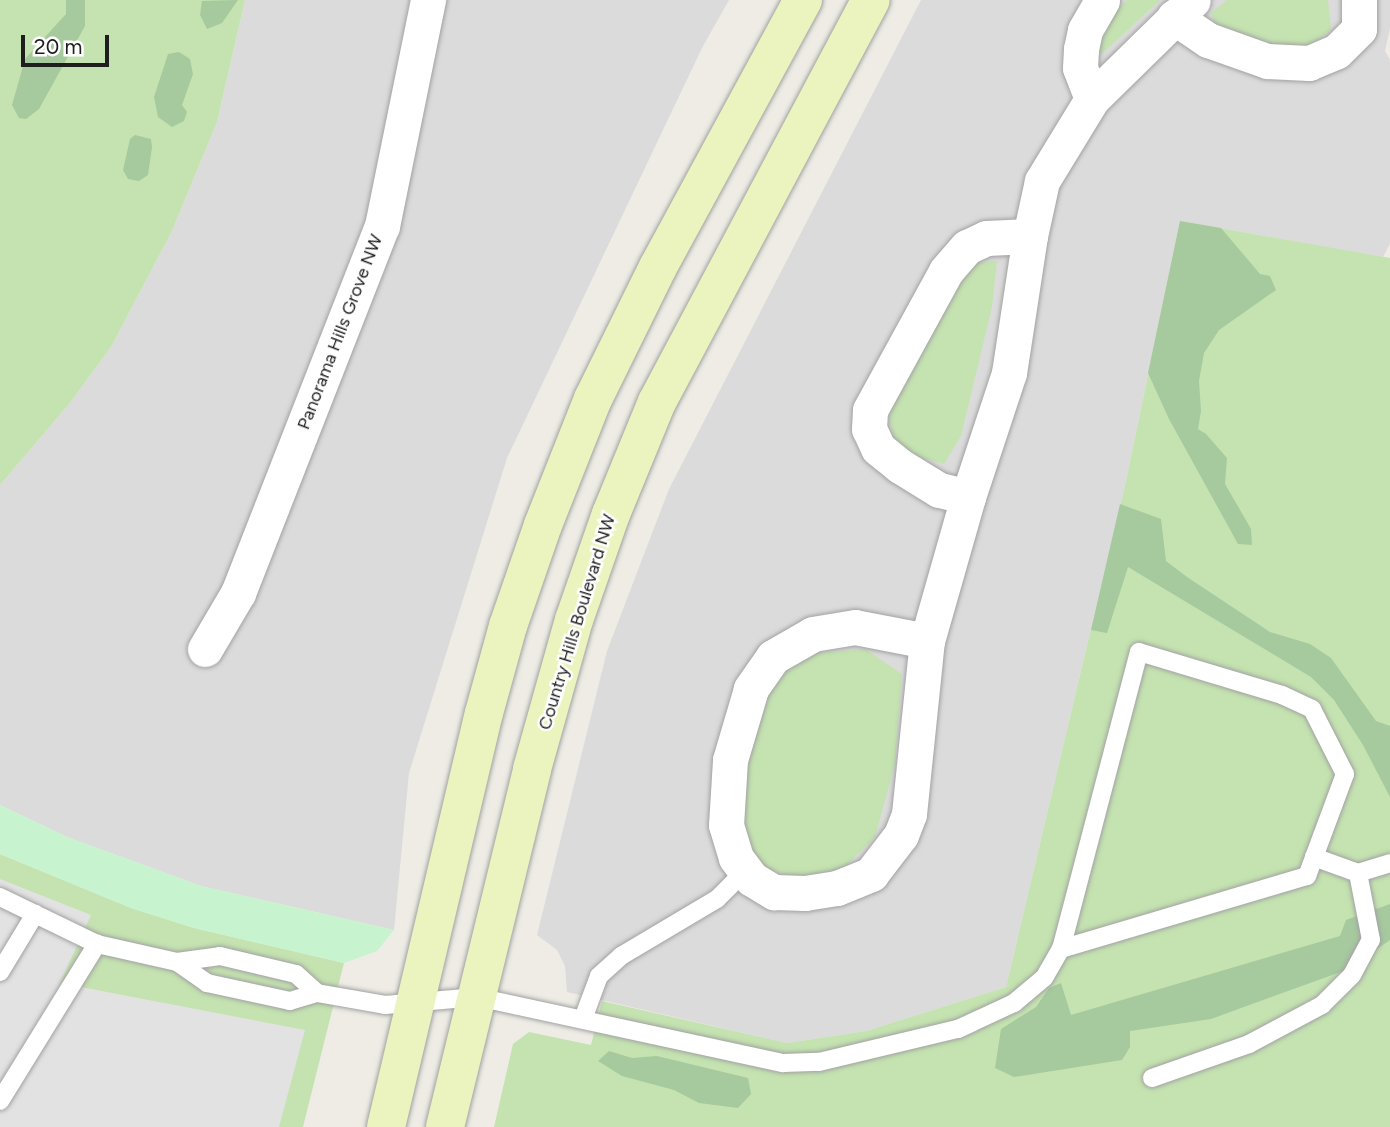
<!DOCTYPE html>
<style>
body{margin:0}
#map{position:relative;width:1390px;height:1127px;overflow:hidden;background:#eeece5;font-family:Figtree,sans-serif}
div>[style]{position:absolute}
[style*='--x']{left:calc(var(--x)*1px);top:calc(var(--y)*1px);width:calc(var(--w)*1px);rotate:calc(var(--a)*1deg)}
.residential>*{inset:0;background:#dcdbdb}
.grass>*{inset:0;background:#c4e3b0}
.forest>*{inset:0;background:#a6c99e}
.park>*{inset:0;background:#c7f4cf}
.parking>*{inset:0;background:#e2e2e2}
.roads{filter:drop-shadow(0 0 2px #a2a2a2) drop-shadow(0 0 2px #a2a2a2)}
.service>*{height:18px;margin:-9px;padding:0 9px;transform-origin:9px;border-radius:9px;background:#fff}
.minor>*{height:35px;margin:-17.5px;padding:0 17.5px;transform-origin:17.5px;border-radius:17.5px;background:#fff}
.secondary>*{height:38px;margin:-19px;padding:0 19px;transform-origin:19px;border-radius:19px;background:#ebf3be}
span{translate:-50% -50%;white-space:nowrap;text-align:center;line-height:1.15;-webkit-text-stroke:5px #fff;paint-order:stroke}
.street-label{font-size:18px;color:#1e1e1e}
.scale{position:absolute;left:21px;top:35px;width:88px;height:32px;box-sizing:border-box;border:4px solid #1e1e1e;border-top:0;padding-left:9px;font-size:21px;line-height:24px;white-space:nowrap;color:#1e1e1e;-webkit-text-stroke:5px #fff;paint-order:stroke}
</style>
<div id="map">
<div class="residential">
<i style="clip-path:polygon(245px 0,729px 0,702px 48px,507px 458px,409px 773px,394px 930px,201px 886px,67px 837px,0 805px,0 485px,69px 404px,111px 347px,172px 231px,217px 122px)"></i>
<i style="clip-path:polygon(921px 0,1390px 0,1390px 28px,1385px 51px,1390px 60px,1390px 243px,1383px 257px,1180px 221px,1126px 481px,1006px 987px,866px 1031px,787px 1043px,567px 992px,565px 966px,557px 950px,537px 935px,607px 651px,669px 489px)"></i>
</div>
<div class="grass">
<i style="clip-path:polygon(0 0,245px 0,217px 122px,172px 231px,111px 347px,69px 404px,0 485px)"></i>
<i style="clip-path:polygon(1127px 0,1160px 0,1102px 54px,1094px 46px,1107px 19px)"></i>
<i style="clip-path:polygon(1227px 0,1328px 0,1331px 29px,1313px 45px,1270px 47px,1215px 25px,1211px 13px)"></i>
<i style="clip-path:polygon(1180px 221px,1390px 258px,1390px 1127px,494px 1127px,513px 1044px,529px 1032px,591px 1045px,602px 1001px,787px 1043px,866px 1031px,1006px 987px,1126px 481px)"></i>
<i style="clip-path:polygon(997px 261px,992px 307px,961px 436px,944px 464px,918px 457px,896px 444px,889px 421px,894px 393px,948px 295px,975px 263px)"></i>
<i style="clip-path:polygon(865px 649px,902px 674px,895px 764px,875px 837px,843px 869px,797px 877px,758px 867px,740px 833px,751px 722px,769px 680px,815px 653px)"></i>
<i style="clip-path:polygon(0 854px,131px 908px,194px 928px,344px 963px,303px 1127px,0 1127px)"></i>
</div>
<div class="forest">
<i style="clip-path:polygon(66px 0,85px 0,85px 26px,39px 109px,26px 119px,19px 118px,12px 105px,25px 59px,66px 14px)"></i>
<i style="clip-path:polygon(238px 0,222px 23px,207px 29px,200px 15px,202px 1px)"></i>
<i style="clip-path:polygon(179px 52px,190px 59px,193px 74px,182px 105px,187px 112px,184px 121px,172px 127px,158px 117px,154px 97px,168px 54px)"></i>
<i style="clip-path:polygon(135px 135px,151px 139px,152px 147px,148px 175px,139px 181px,128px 179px,123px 170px,130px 139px)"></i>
<i style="clip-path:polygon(1180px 221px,1221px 228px,1260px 274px,1270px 276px,1276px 290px,1219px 330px,1204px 353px,1199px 381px,1201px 411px,1198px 429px,1206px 434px,1227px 458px,1225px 484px,1251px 529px,1252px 545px,1238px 544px,1169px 419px,1148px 373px)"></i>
<i style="clip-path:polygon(1120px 504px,1161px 519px,1166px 561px,1187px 577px,1270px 632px,1310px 644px,1331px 658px,1376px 721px,1390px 726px,1390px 797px,1363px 745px,1334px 700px,1311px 677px,1128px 567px,1107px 633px,1091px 630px)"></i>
<i style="clip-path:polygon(1390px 904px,1390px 940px,1346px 970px,1211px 1019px,1130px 1031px,1130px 1047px,1122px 1060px,1014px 1077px,995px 1068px,1001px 1029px,1036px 1007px,1049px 988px,1061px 983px,1071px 1015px,1340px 936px,1346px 920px)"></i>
<i style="clip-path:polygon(609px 1051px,632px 1058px,657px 1056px,748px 1078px,751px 1094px,738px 1108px,699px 1103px,674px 1090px,622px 1076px,598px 1061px)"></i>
</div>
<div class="park">
<i style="clip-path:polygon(0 805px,67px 837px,201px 886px,394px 930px,377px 951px,344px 963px,194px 928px,131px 908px,0 854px)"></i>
</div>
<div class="parking">
<i style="clip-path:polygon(0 879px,91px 915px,60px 983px,305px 1030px,279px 1127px,0 1127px)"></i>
</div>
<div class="roads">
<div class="service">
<i style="--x:1358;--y:873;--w:34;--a:-17"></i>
<i style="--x:0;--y:897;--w:108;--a:25.9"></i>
<i style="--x:97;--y:944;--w:82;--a:12.7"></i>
<i style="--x:177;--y:962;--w:43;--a:-7.9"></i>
<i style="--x:220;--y:956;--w:78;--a:13.3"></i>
<i style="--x:296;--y:974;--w:28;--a:42"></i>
<i style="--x:177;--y:962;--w:37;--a:35"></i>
<i style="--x:207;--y:983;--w:85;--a:12.2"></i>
<i style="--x:290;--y:1001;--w:28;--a:-17"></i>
<i style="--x:317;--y:993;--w:69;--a:10"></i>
<i style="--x:385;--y:1005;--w:92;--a:-5"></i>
<i style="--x:477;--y:997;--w:313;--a:12.2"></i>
<i style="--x:783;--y:1063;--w:36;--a:-2"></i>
<i style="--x:819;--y:1062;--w:143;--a:-13.4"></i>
<i style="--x:958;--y:1029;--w:62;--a:-24.9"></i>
<i style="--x:1014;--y:1003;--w:39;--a:-40"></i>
<i style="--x:1044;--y:978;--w:34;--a:-60"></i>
<i style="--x:1061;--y:949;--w:307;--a:-75.3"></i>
<i style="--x:1139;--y:652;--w:149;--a:16.7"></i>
<i style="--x:1282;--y:695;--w:33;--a:25"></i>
<i style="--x:1312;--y:709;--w:73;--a:63.1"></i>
<i style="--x:1345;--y:774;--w:109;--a:110.4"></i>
<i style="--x:1307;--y:876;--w:257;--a:163.5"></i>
<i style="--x:0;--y:972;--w:68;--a:-58.9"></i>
<i style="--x:583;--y:1019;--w:46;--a:-69.6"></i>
<i style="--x:599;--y:976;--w:30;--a:-42"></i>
<i style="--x:621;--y:956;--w:112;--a:-30.7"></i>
<i style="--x:717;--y:899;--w:38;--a:-45"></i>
<i style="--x:1152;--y:1078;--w:103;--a:-19.3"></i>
<i style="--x:1249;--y:1044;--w:83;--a:-28.1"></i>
<i style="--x:1322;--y:1005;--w:42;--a:-45"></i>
<i style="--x:1352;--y:975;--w:40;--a:-62"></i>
<i style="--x:1371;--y:940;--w:68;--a:-101"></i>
<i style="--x:1358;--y:873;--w:47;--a:-160"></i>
<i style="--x:0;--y:1101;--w:185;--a:-58.3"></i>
</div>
<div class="minor">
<i style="--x:1174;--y:17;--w:41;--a:34.1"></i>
<i style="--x:1208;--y:40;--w:63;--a:19.6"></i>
<i style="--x:1267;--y:61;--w:42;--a:2.7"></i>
<i style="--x:1309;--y:63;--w:30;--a:-23"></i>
<i style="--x:1337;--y:51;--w:31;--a:-45"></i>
<i style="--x:1359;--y:29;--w:29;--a:-90"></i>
<i style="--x:1092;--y:99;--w:33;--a:-111"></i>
<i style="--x:1080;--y:68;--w:19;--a:-87"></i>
<i style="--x:1081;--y:49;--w:19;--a:-78"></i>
<i style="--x:1085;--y:30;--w:34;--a:-60"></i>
<i style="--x:968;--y:497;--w:30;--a:-166"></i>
<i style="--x:939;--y:490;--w:46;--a:-148.4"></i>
<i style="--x:900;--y:466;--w:28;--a:-141"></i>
<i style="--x:878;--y:448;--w:21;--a:-115"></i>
<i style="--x:869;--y:429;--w:19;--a:-87"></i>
<i style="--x:870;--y:410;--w:158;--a:-61.3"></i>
<i style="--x:946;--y:271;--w:32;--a:-49"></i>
<i style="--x:967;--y:247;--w:21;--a:-25"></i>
<i style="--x:986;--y:238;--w:44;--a:-2.6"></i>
<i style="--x:927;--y:641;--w:73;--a:-169"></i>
<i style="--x:855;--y:627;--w:43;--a:170.5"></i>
<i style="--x:813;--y:634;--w:46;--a:150.1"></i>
<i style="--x:773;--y:657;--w:39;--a:125"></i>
<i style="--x:751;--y:689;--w:74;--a:106.5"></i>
<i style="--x:730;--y:760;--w:65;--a:93.5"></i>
<i style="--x:726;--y:825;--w:34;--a:73"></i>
<i style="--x:736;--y:858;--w:26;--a:53"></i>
<i style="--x:752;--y:879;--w:26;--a:31"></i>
<i style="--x:774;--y:892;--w:31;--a:2"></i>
<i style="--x:805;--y:893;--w:32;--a:-9"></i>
<i style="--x:837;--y:888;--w:37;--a:-22"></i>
<i style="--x:871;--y:874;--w:49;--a:-52.4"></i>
<i style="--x:901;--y:835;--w:22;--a:-69"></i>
<i style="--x:909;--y:814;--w:174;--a:-84.1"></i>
<i style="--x:927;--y:641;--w:150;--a:-74.1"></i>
<i style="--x:968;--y:497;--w:131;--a:-71.7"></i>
<i style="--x:1009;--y:373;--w:139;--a:-81.3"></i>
<i style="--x:1030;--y:236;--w:56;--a:-77.7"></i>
<i style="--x:1042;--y:181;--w:96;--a:-58.6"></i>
<i style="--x:1092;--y:99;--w:141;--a:-44.4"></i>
<i style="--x:205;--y:649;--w:65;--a:-59.5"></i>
<i style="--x:238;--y:593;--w:394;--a:-68.6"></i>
<i style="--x:382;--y:226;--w:231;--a:-78.5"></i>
</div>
<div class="secondary">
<i style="--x:386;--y:1127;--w:425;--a:-76.7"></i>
<i style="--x:484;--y:713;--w:90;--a:-74.6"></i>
<i style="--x:508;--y:626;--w:107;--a:-70.9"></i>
<i style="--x:543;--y:525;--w:136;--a:-68.4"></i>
<i style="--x:593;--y:399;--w:147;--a:-63.8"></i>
<i style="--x:658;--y:267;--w:304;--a:-61.5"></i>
<i style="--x:445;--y:1127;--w:368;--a:-76.3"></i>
<i style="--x:532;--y:769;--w:155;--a:-74.3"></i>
<i style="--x:574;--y:620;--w:112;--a:-70.8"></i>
<i style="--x:611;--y:514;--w:121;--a:-67.7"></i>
<i style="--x:657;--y:402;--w:455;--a:-62"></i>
</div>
</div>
<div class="street-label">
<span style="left:340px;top:332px;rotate:-69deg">Panorama Hills Grove NW</span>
<span style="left:577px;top:622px;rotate:-73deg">Country Hills Boulevard NW</span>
</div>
<div class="scale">20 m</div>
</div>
